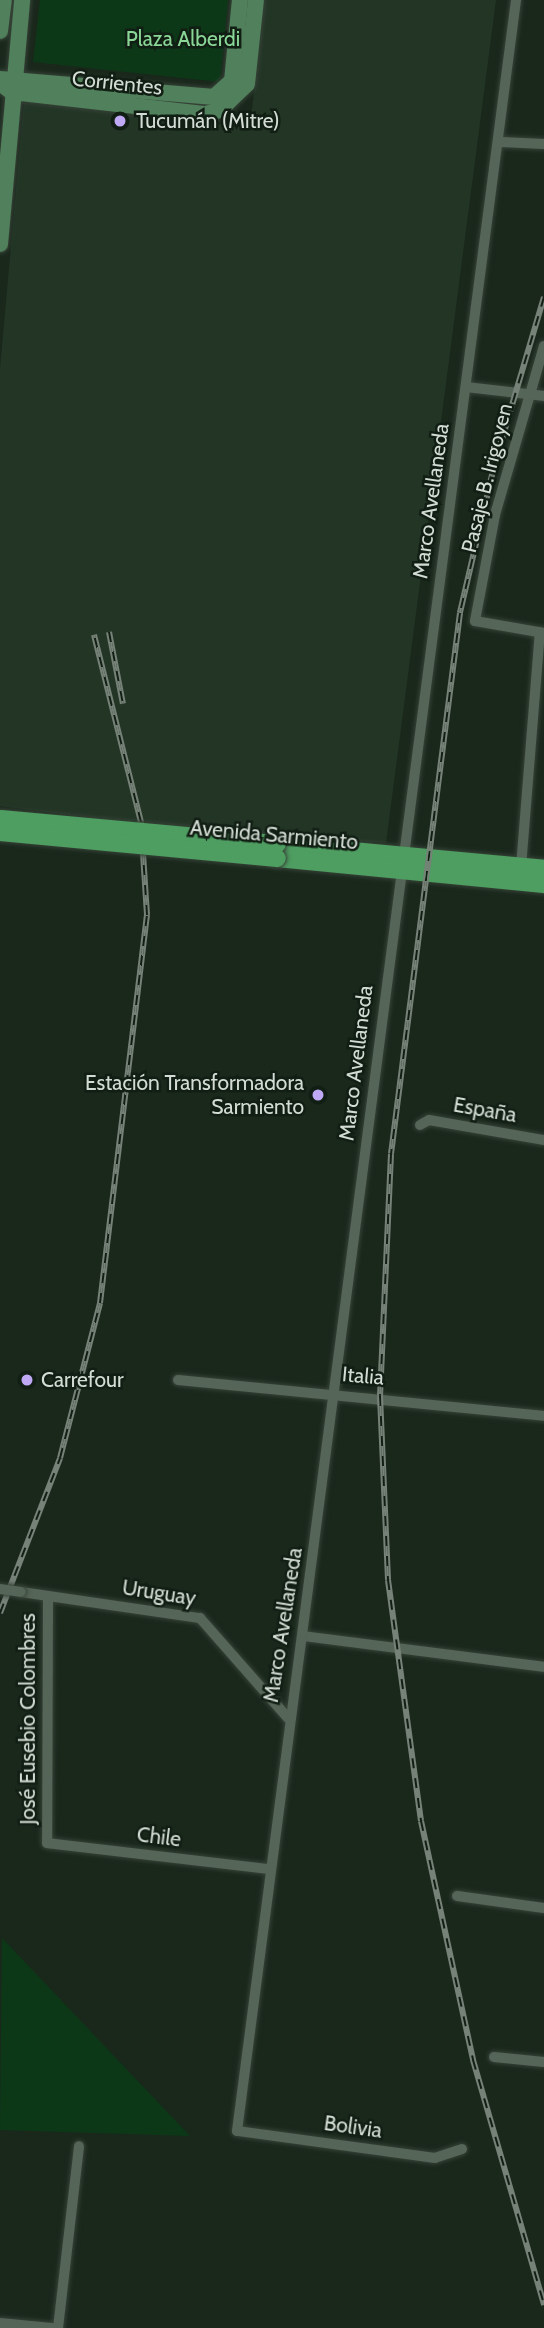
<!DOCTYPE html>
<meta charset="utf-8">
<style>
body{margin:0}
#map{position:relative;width:544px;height:2328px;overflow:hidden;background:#1a281c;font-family:Cabin,sans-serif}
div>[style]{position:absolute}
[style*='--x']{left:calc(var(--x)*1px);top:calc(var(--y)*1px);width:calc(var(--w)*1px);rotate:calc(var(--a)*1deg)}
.built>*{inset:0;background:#233626}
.green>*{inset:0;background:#0c3818}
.roads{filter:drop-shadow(0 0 2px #364237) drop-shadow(0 0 2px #364237)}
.street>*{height:10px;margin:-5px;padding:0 5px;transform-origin:5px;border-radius:5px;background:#556557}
.secondary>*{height:16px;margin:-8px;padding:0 8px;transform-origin:8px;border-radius:8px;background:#51815c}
.primary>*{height:18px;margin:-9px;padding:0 9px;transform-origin:9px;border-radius:9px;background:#4e9d61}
.rail>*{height:6px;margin-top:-3px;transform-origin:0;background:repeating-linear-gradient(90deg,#111e13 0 10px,#768177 0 20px);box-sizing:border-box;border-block:2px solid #768177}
.bridges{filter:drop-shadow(0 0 2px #364237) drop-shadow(0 0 2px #364237)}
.street-bridge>*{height:10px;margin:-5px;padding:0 5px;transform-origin:5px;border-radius:5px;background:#556557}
.primary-bridge>*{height:18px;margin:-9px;padding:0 9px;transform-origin:9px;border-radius:9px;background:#4e9d61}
.dots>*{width:19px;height:19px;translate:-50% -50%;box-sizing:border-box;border:4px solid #111e13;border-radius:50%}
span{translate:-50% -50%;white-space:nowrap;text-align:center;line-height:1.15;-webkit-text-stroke:5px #111e13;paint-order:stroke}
.park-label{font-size:21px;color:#8ad797}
.street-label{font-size:21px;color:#d3dcd4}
.poi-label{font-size:21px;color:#d3dcd4}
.left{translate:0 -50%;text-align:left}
.right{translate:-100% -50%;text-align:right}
</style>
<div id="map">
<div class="built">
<i style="clip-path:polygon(264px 0,496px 0,386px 843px,159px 827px,0 806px,0 369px,24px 101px,250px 128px)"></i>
</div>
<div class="green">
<i style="clip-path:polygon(40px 0,228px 0,220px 82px,33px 62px)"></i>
<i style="clip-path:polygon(2px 1938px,190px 2136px,0 2130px)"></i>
</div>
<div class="roads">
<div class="street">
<i style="--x:501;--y:142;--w:43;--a:2.7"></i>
<i style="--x:544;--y:346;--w:176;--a:106.2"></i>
<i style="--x:495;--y:515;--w:108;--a:100.7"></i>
<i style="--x:475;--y:621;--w:70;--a:9.9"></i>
<i style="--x:466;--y:387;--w:79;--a:6.6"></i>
<i style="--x:521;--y:867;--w:235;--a:-85.4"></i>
<i style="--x:420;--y:1125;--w:10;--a:-29"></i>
<i style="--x:429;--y:1120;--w:117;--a:9.9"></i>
<i style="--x:178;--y:1380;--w:368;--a:5.6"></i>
<i style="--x:21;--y:1592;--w:181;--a:8.3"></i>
<i style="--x:200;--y:1618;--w:133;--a:48.7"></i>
<i style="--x:48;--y:1596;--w:247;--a:90.2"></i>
<i style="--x:47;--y:1843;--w:223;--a:6.7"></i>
<i style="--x:303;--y:1636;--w:243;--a:7.3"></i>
<i style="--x:457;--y:1896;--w:88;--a:7.9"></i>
<i style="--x:494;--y:2057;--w:50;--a:5.7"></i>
<i style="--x:462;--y:2149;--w:28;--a:162"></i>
<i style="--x:435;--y:2158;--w:200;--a:-172.2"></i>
<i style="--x:237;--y:2131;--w:2149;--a:-82.54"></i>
<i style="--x:0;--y:2323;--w:52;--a:5.5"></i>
<i style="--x:58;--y:2328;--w:183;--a:-83.4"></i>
</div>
<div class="secondary">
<i style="--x:0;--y:31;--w:31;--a:-83"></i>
<i style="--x:0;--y:79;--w:215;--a:4.8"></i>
<i style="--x:214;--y:97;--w:24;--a:-42"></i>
<i style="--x:232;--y:81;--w:81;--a:-84.4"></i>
<i style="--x:0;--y:83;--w:15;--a:37"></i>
<i style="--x:12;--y:92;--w:195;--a:6.5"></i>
<i style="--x:206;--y:114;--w:15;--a:-16"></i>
<i style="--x:220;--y:110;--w:37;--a:-44"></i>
<i style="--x:247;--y:84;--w:84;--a:-83.9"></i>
<i style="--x:0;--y:244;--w:245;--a:-84.8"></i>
</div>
<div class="primary">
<i style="--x:277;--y:844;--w:268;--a:5.3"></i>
<i style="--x:277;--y:858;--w:268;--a:5.6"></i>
</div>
</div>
<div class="rail">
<i style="--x:544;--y:297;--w:172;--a:106.5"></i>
<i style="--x:495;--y:462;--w:155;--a:103.1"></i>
<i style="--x:460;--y:613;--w:545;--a:97.27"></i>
<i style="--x:391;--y:1154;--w:242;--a:92.6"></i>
<i style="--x:380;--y:1396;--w:184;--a:87.5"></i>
<i style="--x:388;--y:1580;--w:243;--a:82.2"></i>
<i style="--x:421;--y:1821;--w:245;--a:77.7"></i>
<i style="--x:473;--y:2060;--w:255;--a:73.8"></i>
<i style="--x:109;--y:632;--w:73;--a:79"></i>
<i style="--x:0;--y:1613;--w:166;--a:-68.8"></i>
<i style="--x:60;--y:1458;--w:160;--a:-75.5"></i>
<i style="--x:100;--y:1303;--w:391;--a:-83.1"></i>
<i style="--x:147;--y:915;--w:93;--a:-93.7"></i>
<i style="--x:141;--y:822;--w:193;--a:-104.1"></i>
</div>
<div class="bridges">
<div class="street-bridge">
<i style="--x:0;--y:1589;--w:21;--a:8"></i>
</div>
<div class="primary-bridge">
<i style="--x:1;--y:819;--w:277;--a:5.2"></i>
<i style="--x:0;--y:832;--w:278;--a:5.4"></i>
</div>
</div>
<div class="dots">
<i style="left:120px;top:121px;background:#bfa9f4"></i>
<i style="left:318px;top:1095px;background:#bfa9f4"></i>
<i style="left:27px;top:1380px;background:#bfa9f4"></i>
</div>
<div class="park-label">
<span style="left:183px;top:39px">Plaza Alberdi</span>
</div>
<div class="street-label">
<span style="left:117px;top:83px;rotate:6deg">Corrientes</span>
<span style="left:487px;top:478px;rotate:-76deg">Pasaje B. Irigoyen</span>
<span style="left:431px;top:501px;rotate:-82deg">Marco Avellaneda</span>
<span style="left:274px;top:835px;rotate:5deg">Avenida Sarmiento</span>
<span style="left:356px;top:1063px;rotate:-83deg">Marco Avellaneda</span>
<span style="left:485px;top:1110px;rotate:10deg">España</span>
<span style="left:363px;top:1376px;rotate:5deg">Italia</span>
<span style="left:159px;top:1593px;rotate:9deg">Uruguay</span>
<span style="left:283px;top:1625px;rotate:-81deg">Marco Avellaneda</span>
<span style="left:28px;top:1719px;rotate:-90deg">José Eusebio Colombres</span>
<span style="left:159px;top:1837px;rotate:7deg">Chile</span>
<span style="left:353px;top:2127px;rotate:8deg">Bolivia</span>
</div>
<div class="poi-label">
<span class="left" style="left:136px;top:121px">Tucumán (Mitre)</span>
<span class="right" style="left:304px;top:1095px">Estación Transformadora<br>Sarmiento</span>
<span class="left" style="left:41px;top:1380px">Carrefour</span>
</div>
</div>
